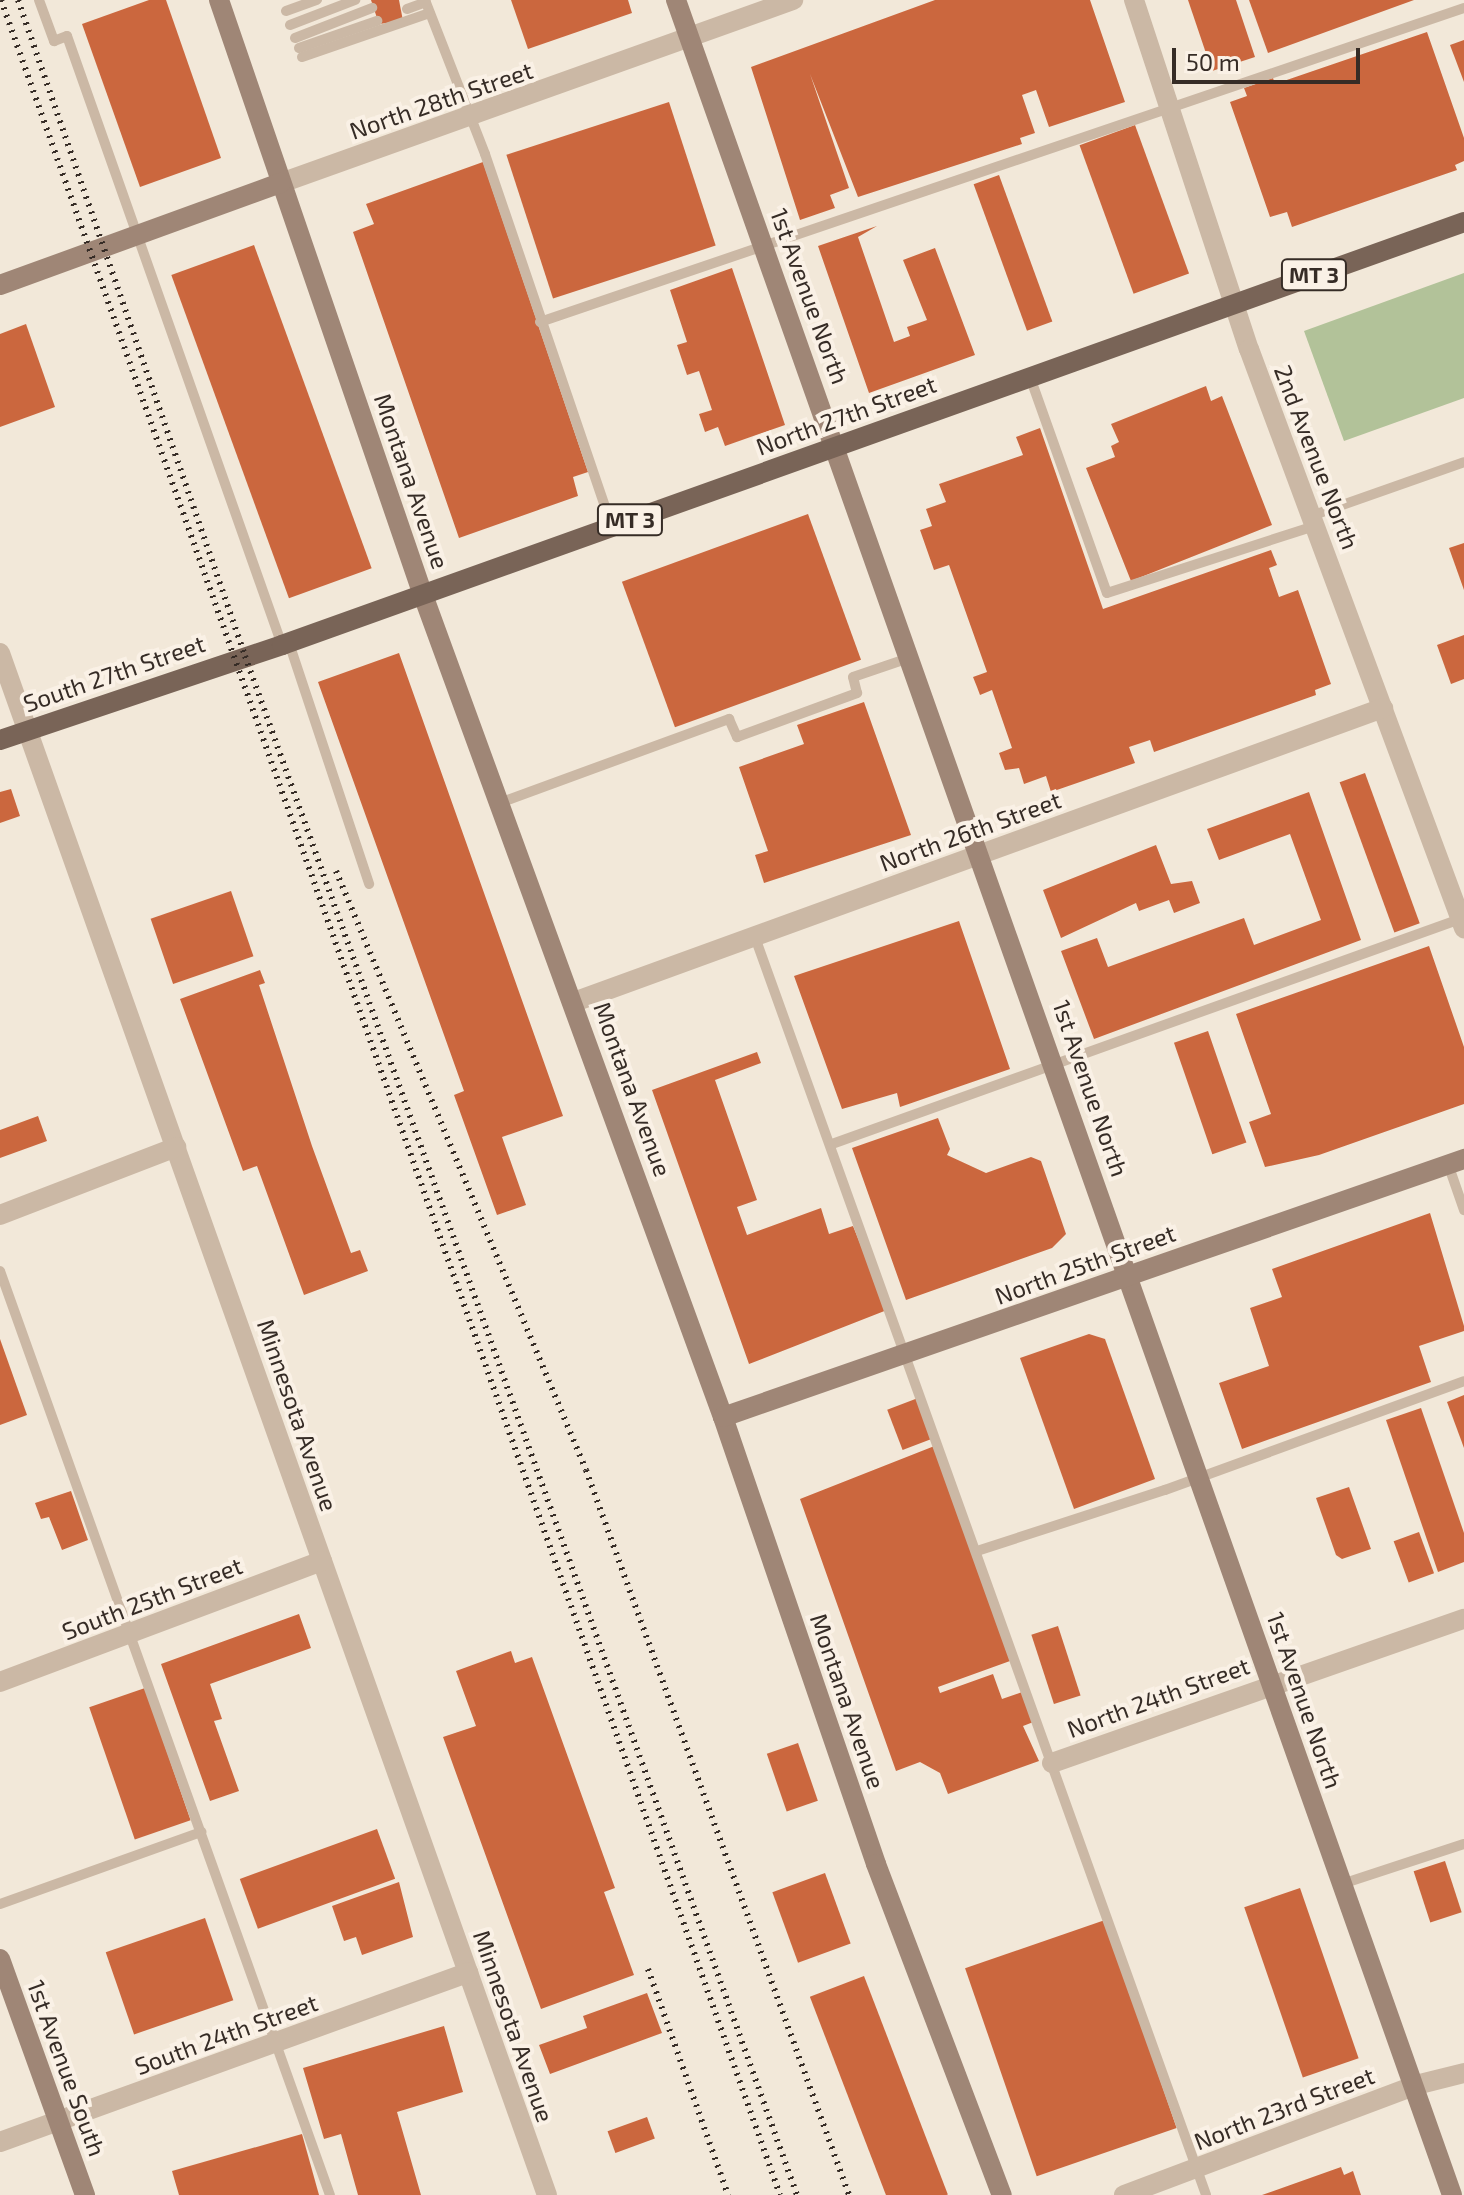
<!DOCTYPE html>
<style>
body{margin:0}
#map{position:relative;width:1464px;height:2195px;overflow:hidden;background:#f2e8d9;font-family:"Exo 2",sans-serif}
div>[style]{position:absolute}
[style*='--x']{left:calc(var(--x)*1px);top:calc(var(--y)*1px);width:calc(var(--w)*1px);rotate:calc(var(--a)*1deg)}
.green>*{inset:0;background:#b2c299}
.building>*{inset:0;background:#cb673e;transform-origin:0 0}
.lane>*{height:10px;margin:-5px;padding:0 5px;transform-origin:5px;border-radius:5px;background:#cbb8a5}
.street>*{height:20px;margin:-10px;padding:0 10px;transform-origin:10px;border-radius:10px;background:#cbb8a5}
.secondary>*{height:20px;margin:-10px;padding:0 10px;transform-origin:10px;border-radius:10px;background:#9f8676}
.primary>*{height:20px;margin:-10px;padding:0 10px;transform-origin:10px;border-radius:10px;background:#796457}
.rail>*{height:6px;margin-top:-3px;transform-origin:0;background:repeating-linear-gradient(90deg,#362c26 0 2px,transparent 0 8px)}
span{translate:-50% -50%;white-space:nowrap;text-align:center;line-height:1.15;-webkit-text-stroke:8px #faf1e6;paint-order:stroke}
.shield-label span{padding:2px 6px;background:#faf1e6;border:2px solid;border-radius:6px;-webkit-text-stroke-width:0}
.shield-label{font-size:22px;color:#362c26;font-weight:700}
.street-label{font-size:24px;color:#362c26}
.scale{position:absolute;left:1172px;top:48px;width:188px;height:36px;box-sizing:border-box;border:4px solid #362c26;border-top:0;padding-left:10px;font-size:24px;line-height:28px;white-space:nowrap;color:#362c26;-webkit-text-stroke:6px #faf1e6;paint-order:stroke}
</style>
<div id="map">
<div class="green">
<i style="clip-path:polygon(1464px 273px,1464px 398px,1344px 441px,1304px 331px)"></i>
</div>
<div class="building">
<i style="clip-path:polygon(149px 0,166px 0,221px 158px,140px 187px,82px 24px)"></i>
<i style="clip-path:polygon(371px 0,399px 0,403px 21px,379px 24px)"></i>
<i style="clip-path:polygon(511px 0,628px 0,632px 13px,528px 49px)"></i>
<i style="clip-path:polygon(935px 0,1090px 0,1125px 102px,1049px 127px,1036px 90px,1022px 95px,1035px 133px,1020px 138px,1022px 144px,858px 197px,810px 74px,849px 188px,830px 195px,835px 208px,800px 220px,751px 67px)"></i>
<i style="clip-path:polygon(1188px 0,1236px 0,1255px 57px,1212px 71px)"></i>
<i style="clip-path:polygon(1249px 0,1414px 0,1268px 53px)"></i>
<i style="clip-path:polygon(1427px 32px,1464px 138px,1464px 161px,1455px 165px,1457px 170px,1292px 227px,1287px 212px,1270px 217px,1230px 102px,1247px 96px,1244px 88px,1273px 78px,1275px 84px)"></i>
<i style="clip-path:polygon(1464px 40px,1464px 82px,1450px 45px)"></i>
<i style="left:669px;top:102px;width:151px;height:171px;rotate:72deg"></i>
<i style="left:1135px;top:125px;width:158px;height:59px;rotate:70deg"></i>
<i style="clip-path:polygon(483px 162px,588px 472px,573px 477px,578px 496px,459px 538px,353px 232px,374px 224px,366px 204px)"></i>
<i style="left:999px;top:175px;width:156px;height:27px;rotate:70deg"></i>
<i style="clip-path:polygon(877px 226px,858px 237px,894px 342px,910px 336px,907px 327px,927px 320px,903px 260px,935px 248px,975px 355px,869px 393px,818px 246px)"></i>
<i style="left:254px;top:245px;width:344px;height:88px;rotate:70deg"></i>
<i style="clip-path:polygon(732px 268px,785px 425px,725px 446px,718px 427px,705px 432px,699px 414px,712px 410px,699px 371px,687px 375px,677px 345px,687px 342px,670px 290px)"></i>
<i style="clip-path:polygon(26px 324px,55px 407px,0 427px,0 334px)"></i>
<i style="clip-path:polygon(1206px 386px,1211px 401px,1222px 396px,1272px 525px,1131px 581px,1086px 468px,1115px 457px,1111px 446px,1119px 442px,1111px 424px)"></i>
<i style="clip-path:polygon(1040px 428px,1103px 609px,1271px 550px,1277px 565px,1269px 568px,1279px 597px,1298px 590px,1331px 684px,1315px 690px,1316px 695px,1154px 752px,1150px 740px,1129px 747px,1135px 763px,1051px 792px,1046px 776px,1024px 784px,1019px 768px,1005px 770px,999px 753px,1012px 748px,992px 690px,980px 695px,977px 687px,973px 677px,987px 672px,949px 565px,934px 570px,920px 530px,932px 526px,926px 509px,946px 502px,939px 484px,1023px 455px,1016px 437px)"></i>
<i style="left:808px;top:514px;width:155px;height:198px;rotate:70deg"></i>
<i style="clip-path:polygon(1464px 543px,1464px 590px,1449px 548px)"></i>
<i style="clip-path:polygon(1464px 635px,1464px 679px,1451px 684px,1437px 645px)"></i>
<i style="clip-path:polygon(399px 653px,563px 1116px,502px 1137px,526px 1205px,497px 1215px,454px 1095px,464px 1091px,318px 682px)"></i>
<i style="clip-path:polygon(864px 702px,911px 835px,764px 883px,755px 855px,768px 851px,739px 767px,804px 744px,797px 725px)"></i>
<i style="left:1365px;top:773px;width:160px;height:27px;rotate:70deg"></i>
<i style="clip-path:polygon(11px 789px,20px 816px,0 823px,0 792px)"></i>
<i style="clip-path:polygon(1309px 792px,1361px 940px,1094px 1039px,1061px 951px,1097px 938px,1108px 967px,1244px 918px,1254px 945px,1321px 920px,1290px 834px,1219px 860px,1207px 829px)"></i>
<i style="clip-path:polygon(1156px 845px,1171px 884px,1192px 881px,1200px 903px,1174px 913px,1169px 900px,1139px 911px,1136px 903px,1061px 938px,1043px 890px)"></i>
<i style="left:231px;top:891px;width:69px;height:85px;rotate:71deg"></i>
<i style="clip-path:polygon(959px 921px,1010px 1069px,900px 1107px,897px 1093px,842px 1109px,794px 976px)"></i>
<i style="clip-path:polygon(1429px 946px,1464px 1047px,1464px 1104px,1319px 1155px,1265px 1167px,1249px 1122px,1271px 1114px,1236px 1014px)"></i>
<i style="clip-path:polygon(260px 970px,265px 983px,259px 985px,312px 1146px,351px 1253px,360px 1250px,368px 1271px,304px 1295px,257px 1166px,243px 1171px,180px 999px)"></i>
<i style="left:1208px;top:1031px;width:118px;height:36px;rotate:71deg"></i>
<i style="clip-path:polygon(757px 1052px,761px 1063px,715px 1080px,757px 1200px,737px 1207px,747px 1235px,821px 1208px,829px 1234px,853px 1226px,887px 1310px,749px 1364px,652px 1090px)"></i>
<i style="clip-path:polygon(38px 1116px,47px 1141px,0 1158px,0 1130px)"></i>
<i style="clip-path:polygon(938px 1118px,950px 1149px,947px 1155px,986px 1173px,1031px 1157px,1041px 1161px,1066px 1234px,1052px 1248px,906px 1300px,852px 1148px)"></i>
<i style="clip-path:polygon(1430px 1213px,1464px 1326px,1464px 1331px,1419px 1346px,1431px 1382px,1242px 1449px,1219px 1383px,1269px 1366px,1250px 1308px,1282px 1297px,1272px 1269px)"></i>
<i style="clip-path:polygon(1089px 1334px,1105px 1339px,1155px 1479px,1074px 1509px,1020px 1358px)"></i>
<i style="clip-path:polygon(0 1339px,27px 1415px,0 1425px)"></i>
<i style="clip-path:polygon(1464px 1395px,1464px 1448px,1447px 1402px)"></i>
<i style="left:918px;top:1398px;width:43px;height:33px;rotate:69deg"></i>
<i style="clip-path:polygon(1421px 1408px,1464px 1533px,1464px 1562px,1438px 1572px,1386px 1420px)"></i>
<i style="clip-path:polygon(937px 1445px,1010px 1661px,938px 1687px,940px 1693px,993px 1674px,1002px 1699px,1025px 1691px,1036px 1721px,1023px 1726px,1039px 1761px,948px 1794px,940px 1773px,920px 1762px,896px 1771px,800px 1499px)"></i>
<i style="clip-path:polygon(1349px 1487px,1371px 1549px,1342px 1559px,1336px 1555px,1316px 1498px)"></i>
<i style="clip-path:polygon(71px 1491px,88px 1540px,62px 1550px,49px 1517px,41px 1519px,35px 1503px)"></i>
<i style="left:1419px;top:1532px;width:44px;height:27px;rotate:70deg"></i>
<i style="clip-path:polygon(299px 1614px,311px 1648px,210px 1684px,222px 1719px,214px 1721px,239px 1791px,210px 1801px,161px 1664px)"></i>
<i style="left:1058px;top:1626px;width:73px;height:28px;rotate:72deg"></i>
<i style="clip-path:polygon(511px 1651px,515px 1663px,532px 1657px,615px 1888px,604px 1892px,634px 1975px,541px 2009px,443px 1737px,476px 1726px,456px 1671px)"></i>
<i style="left:145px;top:1688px;width:140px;height:59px;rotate:71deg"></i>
<i style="left:798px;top:1743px;width:61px;height:33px;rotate:71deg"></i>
<i style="left:377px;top:1829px;width:53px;height:146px;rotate:70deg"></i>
<i style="left:1445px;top:1861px;width:54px;height:33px;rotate:72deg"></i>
<i style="left:825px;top:1873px;width:75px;height:56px;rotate:70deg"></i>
<i style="clip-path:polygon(399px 1882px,413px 1937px,362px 1955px,356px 1937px,344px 1941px,332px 1906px)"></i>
<i style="left:1300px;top:1888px;width:180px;height:59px;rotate:71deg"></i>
<i style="left:205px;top:1918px;width:87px;height:105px;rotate:71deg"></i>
<i style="left:1105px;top:1920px;width:220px;height:148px;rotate:71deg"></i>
<i style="left:864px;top:1976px;width:234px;height:58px;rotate:69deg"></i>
<i style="clip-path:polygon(647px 1993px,662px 2033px,550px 2074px,539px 2045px,587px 2028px,583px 2016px)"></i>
<i style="clip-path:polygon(444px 2026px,463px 2092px,397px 2112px,421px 2195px,358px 2195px,341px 2134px,324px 2139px,303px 2068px)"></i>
<i style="left:647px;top:2117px;width:23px;height:42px;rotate:70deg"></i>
<i style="clip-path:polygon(302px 2134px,319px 2195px,179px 2195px,172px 2171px)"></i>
<i style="clip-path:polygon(1341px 2167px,1344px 2175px,1353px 2171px,1361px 2195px,1262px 2195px)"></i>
</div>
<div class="lane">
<i style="--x:39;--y:0;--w:44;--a:69.9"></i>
<i style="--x:54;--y:41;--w:14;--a:-21"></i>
<i style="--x:67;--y:36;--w:646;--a:70.56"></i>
<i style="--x:425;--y:0;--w:165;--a:68.7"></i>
<i style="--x:485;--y:154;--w:393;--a:71.2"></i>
<i style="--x:407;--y:9;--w:20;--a:-20"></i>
<i style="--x:286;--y:11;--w:33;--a:-20"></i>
<i style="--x:290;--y:25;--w:70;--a:-21"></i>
<i style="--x:295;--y:38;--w:83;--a:-21.3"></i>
<i style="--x:299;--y:48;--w:83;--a:-19.1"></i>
<i style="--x:302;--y:57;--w:135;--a:-19"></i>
<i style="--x:540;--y:322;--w:976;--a:-18.77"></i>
<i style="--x:1030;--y:377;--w:229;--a:70.4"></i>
<i style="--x:1107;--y:593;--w:219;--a:-17.9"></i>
<i style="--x:1311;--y:516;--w:162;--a:-19.4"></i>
<i style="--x:289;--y:643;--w:254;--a:71.6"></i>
<i style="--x:502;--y:802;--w:242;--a:-20.1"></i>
<i style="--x:729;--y:719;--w:20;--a:66"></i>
<i style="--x:737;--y:737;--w:128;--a:-20.1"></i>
<i style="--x:857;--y:693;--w:16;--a:-104"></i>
<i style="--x:853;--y:677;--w:59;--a:-18.7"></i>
<i style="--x:756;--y:940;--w:1333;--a:70.27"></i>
<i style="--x:832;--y:1144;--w:670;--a:-19.71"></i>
<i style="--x:1448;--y:1164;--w:49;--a:70.8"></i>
<i style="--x:0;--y:1271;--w:981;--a:70.35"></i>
<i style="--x:977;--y:1551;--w:198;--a:-18"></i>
<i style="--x:1165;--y:1490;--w:318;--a:-20"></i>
<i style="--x:1342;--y:1884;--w:128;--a:-18.2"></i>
<i style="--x:0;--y:1904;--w:214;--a:-19.7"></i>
</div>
<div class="street">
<i style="--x:1134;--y:0;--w:367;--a:71.8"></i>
<i style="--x:1249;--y:349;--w:618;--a:69.63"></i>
<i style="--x:281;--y:183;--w:544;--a:-19.67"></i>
<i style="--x:0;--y:653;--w:1636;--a:70.47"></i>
<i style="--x:574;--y:1002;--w:861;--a:-19.97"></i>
<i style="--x:0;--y:1215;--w:189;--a:-21.1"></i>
<i style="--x:0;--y:1682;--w:344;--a:-20.6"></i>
<i style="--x:1052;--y:1763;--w:436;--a:-19.3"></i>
<i style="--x:0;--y:2142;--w:498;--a:-19.9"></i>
<i style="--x:1124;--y:2195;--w:312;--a:-20.6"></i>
<i style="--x:1416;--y:2085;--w:49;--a:-14"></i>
</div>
<div class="secondary">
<i style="--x:219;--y:0;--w:629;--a:71.08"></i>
<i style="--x:423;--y:595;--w:875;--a:69.95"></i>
<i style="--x:723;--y:1417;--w:472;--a:71.1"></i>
<i style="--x:876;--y:1864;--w:354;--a:69.2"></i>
<i style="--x:676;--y:0;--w:2328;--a:70.53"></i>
<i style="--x:0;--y:285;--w:299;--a:-20"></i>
<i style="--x:723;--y:1417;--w:785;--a:-19.2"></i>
<i style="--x:0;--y:1959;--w:251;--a:70.2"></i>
</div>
<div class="primary">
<i style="--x:0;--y:740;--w:298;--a:-18.6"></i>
<i style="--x:282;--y:645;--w:1255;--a:-19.69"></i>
</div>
<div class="rail">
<i style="--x:1;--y:0;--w:2329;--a:70.46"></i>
<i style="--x:18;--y:0;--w:694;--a:70.91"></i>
<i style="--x:245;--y:656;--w:1635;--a:70.27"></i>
<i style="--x:336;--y:871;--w:649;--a:67.35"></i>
<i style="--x:586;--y:1470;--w:771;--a:70.06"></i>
<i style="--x:648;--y:1969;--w:240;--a:70.5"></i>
</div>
<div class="shield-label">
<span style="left:1314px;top:275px">MT 3</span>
<span style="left:630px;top:520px">MT 3</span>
</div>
<div class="street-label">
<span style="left:441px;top:100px;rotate:-19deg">North 28th Street</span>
<span style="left:810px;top:296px;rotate:70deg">1st Avenue North</span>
<span style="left:846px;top:415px;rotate:-20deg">North 27th Street</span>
<span style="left:1317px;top:457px;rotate:69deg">2nd Avenue North</span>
<span style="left:412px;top:481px;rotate:71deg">Montana Avenue</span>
<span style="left:114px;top:673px;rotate:-19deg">South 27th Street</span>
<span style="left:970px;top:831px;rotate:-20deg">North 26th Street</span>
<span style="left:1091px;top:1088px;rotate:71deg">1st Avenue North</span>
<span style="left:633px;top:1089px;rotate:70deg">Montana Avenue</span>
<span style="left:1085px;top:1264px;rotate:-20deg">North 25th Street</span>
<span style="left:298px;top:1415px;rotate:71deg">Minnesota Avenue</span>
<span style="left:152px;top:1598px;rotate:-21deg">South 25th Street</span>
<span style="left:1158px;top:1697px;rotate:-20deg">North 24th Street</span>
<span style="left:1305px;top:1700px;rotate:71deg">1st Avenue North</span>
<span style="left:848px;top:1701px;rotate:71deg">Montana Avenue</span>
<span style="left:514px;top:2026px;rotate:71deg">Minnesota Avenue</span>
<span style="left:226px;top:2034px;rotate:-20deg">South 24th Street</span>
<span style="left:67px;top:2068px;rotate:70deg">1st Avenue South</span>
<span style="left:1284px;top:2108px;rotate:-21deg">North 23rd Street</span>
</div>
<div class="scale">50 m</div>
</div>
